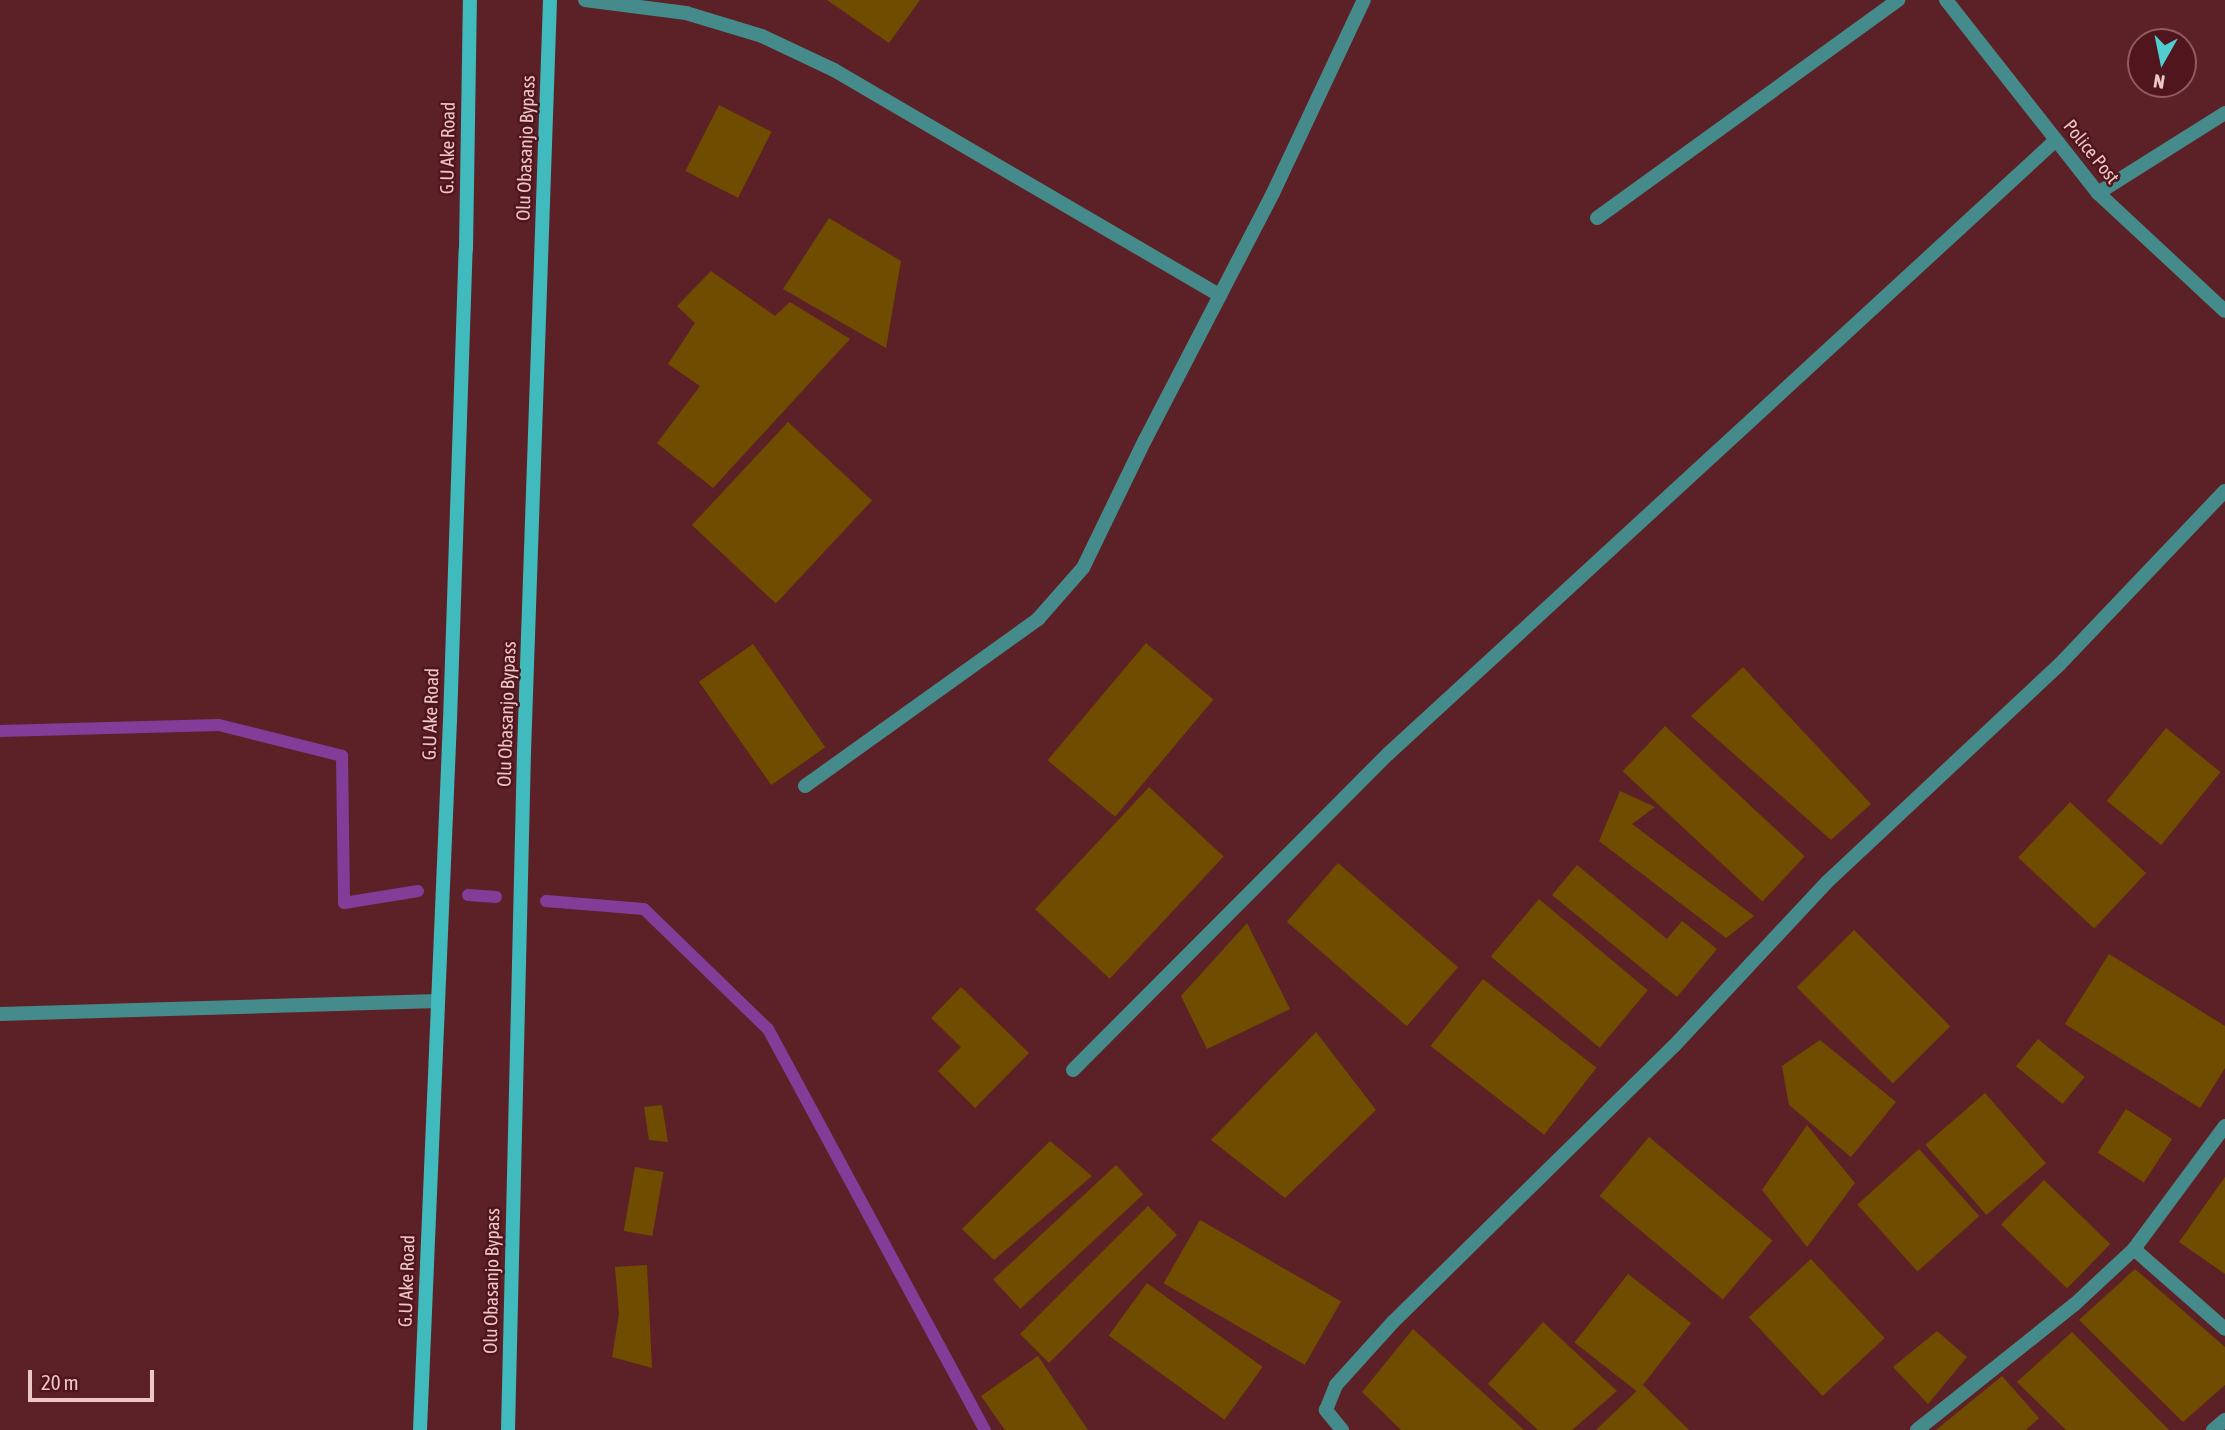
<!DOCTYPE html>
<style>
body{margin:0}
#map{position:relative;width:2225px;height:1430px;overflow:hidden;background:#5c2126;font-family:"Asap Condensed",sans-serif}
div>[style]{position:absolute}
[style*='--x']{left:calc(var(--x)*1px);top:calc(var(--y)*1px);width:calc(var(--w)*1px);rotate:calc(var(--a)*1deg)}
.stream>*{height:12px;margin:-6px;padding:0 6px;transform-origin:6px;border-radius:6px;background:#823d99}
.building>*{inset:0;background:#704c00;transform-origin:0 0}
.street>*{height:14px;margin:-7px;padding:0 7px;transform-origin:7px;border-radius:7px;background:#468b8c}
.secondary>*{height:14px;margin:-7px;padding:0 7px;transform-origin:7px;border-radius:7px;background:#40babd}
span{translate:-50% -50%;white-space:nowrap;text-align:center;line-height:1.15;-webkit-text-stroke:5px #50151d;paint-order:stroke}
.street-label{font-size:19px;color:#edc6c7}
.north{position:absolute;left:2127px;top:28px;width:70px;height:70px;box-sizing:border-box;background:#50151d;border:2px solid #8f5c61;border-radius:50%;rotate:189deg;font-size:19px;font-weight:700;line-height:28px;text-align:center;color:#edc6c7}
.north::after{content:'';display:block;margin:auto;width:24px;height:32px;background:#52cdcf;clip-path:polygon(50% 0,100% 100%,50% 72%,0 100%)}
.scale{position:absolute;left:28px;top:1370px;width:126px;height:32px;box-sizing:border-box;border:4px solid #edc6c7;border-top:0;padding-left:9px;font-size:21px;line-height:24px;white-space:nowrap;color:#edc6c7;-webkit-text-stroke:5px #50151d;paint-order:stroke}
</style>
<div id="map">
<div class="stream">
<i style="--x:0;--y:731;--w:219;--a:-1.6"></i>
<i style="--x:219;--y:725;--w:127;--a:14.1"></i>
<i style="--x:342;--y:756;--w:147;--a:89.2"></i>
<i style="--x:344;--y:903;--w:75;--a:-9.2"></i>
<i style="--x:468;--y:895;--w:28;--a:4"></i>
<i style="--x:546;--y:901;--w:98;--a:4.7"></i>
<i style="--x:644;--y:909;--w:173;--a:44.1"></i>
<i style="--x:768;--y:1029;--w:456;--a:61.6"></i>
</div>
<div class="building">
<i style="clip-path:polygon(827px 0,920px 0,889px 43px)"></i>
<i style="left:719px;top:105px;width:59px;height:74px;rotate:27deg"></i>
<i style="clip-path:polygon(829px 218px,901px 261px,886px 348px,783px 289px)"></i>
<i style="clip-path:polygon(711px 271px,775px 316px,790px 302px,850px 339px,713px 488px,657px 443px,700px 386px,668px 364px,695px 323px,677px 306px)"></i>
<i style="left:788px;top:422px;width:115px;height:141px;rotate:43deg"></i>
<i style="left:1146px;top:643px;width:88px;height:153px;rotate:40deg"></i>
<i style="left:753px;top:644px;width:126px;height:66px;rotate:55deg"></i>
<i style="clip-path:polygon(1743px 667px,1871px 804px,1831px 840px,1691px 716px)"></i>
<i style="left:1665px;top:726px;width:191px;height:62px;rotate:43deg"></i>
<i style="left:2166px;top:728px;width:70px;height:94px;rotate:39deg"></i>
<i style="left:1149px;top:787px;width:102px;height:167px;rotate:43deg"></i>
<i style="clip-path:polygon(1620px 791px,1655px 807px,1632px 824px,1754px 916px,1726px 938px,1599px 841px)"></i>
<i style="left:2070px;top:802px;width:104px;height:76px;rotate:43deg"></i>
<i style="left:1338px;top:863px;width:159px;height:78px;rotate:41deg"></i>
<i style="clip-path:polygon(1577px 865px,1667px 939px,1682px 921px,1717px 949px,1677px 997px,1552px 895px)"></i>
<i style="left:1539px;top:899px;width:142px;height:75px;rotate:40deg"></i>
<i style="clip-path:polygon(1247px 923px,1290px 1009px,1207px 1049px,1181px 996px)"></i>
<i style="left:1854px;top:930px;width:136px;height:81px;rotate:45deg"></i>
<i style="clip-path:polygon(2109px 954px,2225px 1026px,2225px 1068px,2200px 1108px,2065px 1024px)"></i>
<i style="left:1483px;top:979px;width:144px;height:85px;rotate:38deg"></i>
<i style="clip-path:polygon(961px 987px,1029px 1053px,975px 1108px,938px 1071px,961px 1047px,931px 1018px)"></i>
<i style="clip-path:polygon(1316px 1032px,1376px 1110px,1285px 1198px,1211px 1140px)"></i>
<i style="left:2038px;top:1039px;width:60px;height:35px;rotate:39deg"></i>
<i style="clip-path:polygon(1820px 1040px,1896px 1102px,1851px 1157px,1789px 1105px,1782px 1066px)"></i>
<i style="left:1985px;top:1093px;width:93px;height:79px;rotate:49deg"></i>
<i style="clip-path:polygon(662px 1105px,668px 1142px,649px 1140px,644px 1107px)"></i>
<i style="left:2126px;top:1109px;width:55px;height:52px;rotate:33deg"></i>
<i style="clip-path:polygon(1807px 1125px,1855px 1183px,1807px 1247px,1762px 1190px)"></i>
<i style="left:1649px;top:1137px;width:161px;height:77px;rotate:40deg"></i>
<i style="clip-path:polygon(1050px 1141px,1092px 1176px,994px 1260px,962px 1229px)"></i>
<i style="left:1919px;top:1149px;width:90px;height:83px;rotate:48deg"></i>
<i style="left:1116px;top:1165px;width:40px;height:168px;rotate:47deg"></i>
<i style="left:635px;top:1167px;width:29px;height:65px;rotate:10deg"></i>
<i style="clip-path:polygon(2225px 1177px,2225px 1274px,2179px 1242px)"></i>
<i style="left:2044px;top:1180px;width:92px;height:62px;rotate:44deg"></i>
<i style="left:1148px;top:1206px;width:41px;height:181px;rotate:45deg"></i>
<i style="left:1200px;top:1220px;width:163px;height:73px;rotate:30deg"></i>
<i style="left:1811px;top:1259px;width:108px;height:85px;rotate:47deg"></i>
<i style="clip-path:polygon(647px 1265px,652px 1368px,612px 1357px,619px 1314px,615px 1267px)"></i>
<i style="clip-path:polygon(2135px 1269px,2225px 1347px,2225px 1385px,2183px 1422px,2079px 1320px)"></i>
<i style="left:1628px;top:1274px;width:80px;height:87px;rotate:38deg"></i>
<i style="left:1147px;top:1283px;width:143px;height:65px;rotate:36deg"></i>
<i style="clip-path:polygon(1543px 1322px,1617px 1391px,1572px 1430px,1538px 1430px,1488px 1384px)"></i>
<i style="clip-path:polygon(1413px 1329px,1524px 1430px,1401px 1430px,1362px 1392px)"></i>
<i style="clip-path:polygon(1937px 1331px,1967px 1357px,1928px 1404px,1893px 1367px)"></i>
<i style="clip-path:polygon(2072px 1332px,2169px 1430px,2066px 1430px,2017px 1382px)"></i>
<i style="clip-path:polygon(1038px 1356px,1088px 1430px,1005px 1430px,981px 1396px)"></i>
<i style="clip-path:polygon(2002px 1376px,2039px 1418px,2026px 1430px,1936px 1430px)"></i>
<i style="clip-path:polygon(1643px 1385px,1689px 1430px,1596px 1430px)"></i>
</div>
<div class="street">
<i style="--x:585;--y:0;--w:102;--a:7.3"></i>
<i style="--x:686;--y:13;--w:79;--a:16.8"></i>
<i style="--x:762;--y:36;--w:80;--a:25.3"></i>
<i style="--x:834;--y:70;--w:447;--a:30.3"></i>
<i style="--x:1946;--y:0;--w:246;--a:51.8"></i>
<i style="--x:2098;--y:193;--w:173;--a:42.9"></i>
<i style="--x:2098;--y:193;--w:150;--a:-32.2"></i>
<i style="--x:1597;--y:218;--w:372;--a:-35.9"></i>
<i style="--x:805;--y:786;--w:287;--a:-35.6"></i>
<i style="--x:1038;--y:619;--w:68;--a:-48.6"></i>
<i style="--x:1083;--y:568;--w:142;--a:-64.2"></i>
<i style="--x:1145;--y:440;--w:278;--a:-62.6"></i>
<i style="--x:1273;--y:193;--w:213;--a:-64.8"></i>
<i style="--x:0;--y:1014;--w:438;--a:-1.7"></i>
<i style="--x:1073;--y:1070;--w:446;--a:-45.1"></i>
<i style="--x:1388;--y:754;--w:907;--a:-42.59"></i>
<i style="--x:2134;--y:1249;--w:121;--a:41.3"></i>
<i style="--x:1342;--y:1430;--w:26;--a:-129"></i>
<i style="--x:1326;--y:1410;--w:27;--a:-68"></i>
<i style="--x:1336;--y:1385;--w:85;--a:-47.9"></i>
<i style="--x:1393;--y:1322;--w:394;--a:-44.5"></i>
<i style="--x:1674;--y:1046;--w:224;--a:-47"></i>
<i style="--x:1827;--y:882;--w:319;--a:-43.1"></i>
<i style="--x:2060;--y:664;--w:239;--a:-46.4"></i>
<i style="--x:1917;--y:1430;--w:202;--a:-38.6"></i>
<i style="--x:2075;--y:1304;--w:81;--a:-43"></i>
<i style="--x:2134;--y:1249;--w:153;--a:-53.5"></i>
<i style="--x:2213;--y:1430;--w:16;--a:-40"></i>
</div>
<div class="secondary">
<i style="--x:420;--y:1430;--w:710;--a:-87.58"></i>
<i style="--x:450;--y:721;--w:472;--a:-88.1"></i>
<i style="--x:466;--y:249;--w:249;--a:-89.1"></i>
<i style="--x:508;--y:1430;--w:678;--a:-88.65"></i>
<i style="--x:524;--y:752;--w:752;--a:-88.02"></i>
</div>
<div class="street-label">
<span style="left:448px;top:148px;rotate:-89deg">G.U Ake Road</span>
<span style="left:526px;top:148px;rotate:-88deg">Olu Obasanjo Bypass</span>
<span style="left:2091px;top:152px;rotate:51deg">Police Post</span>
<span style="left:431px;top:714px;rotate:-88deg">G.U Ake Road</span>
<span style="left:507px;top:714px;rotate:-88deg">Olu Obasanjo Bypass</span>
<span style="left:407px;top:1281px;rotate:-88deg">G.U Ake Road</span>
<span style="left:492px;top:1281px;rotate:-89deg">Olu Obasanjo Bypass</span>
</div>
<div class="north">N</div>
<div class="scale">20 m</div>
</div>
